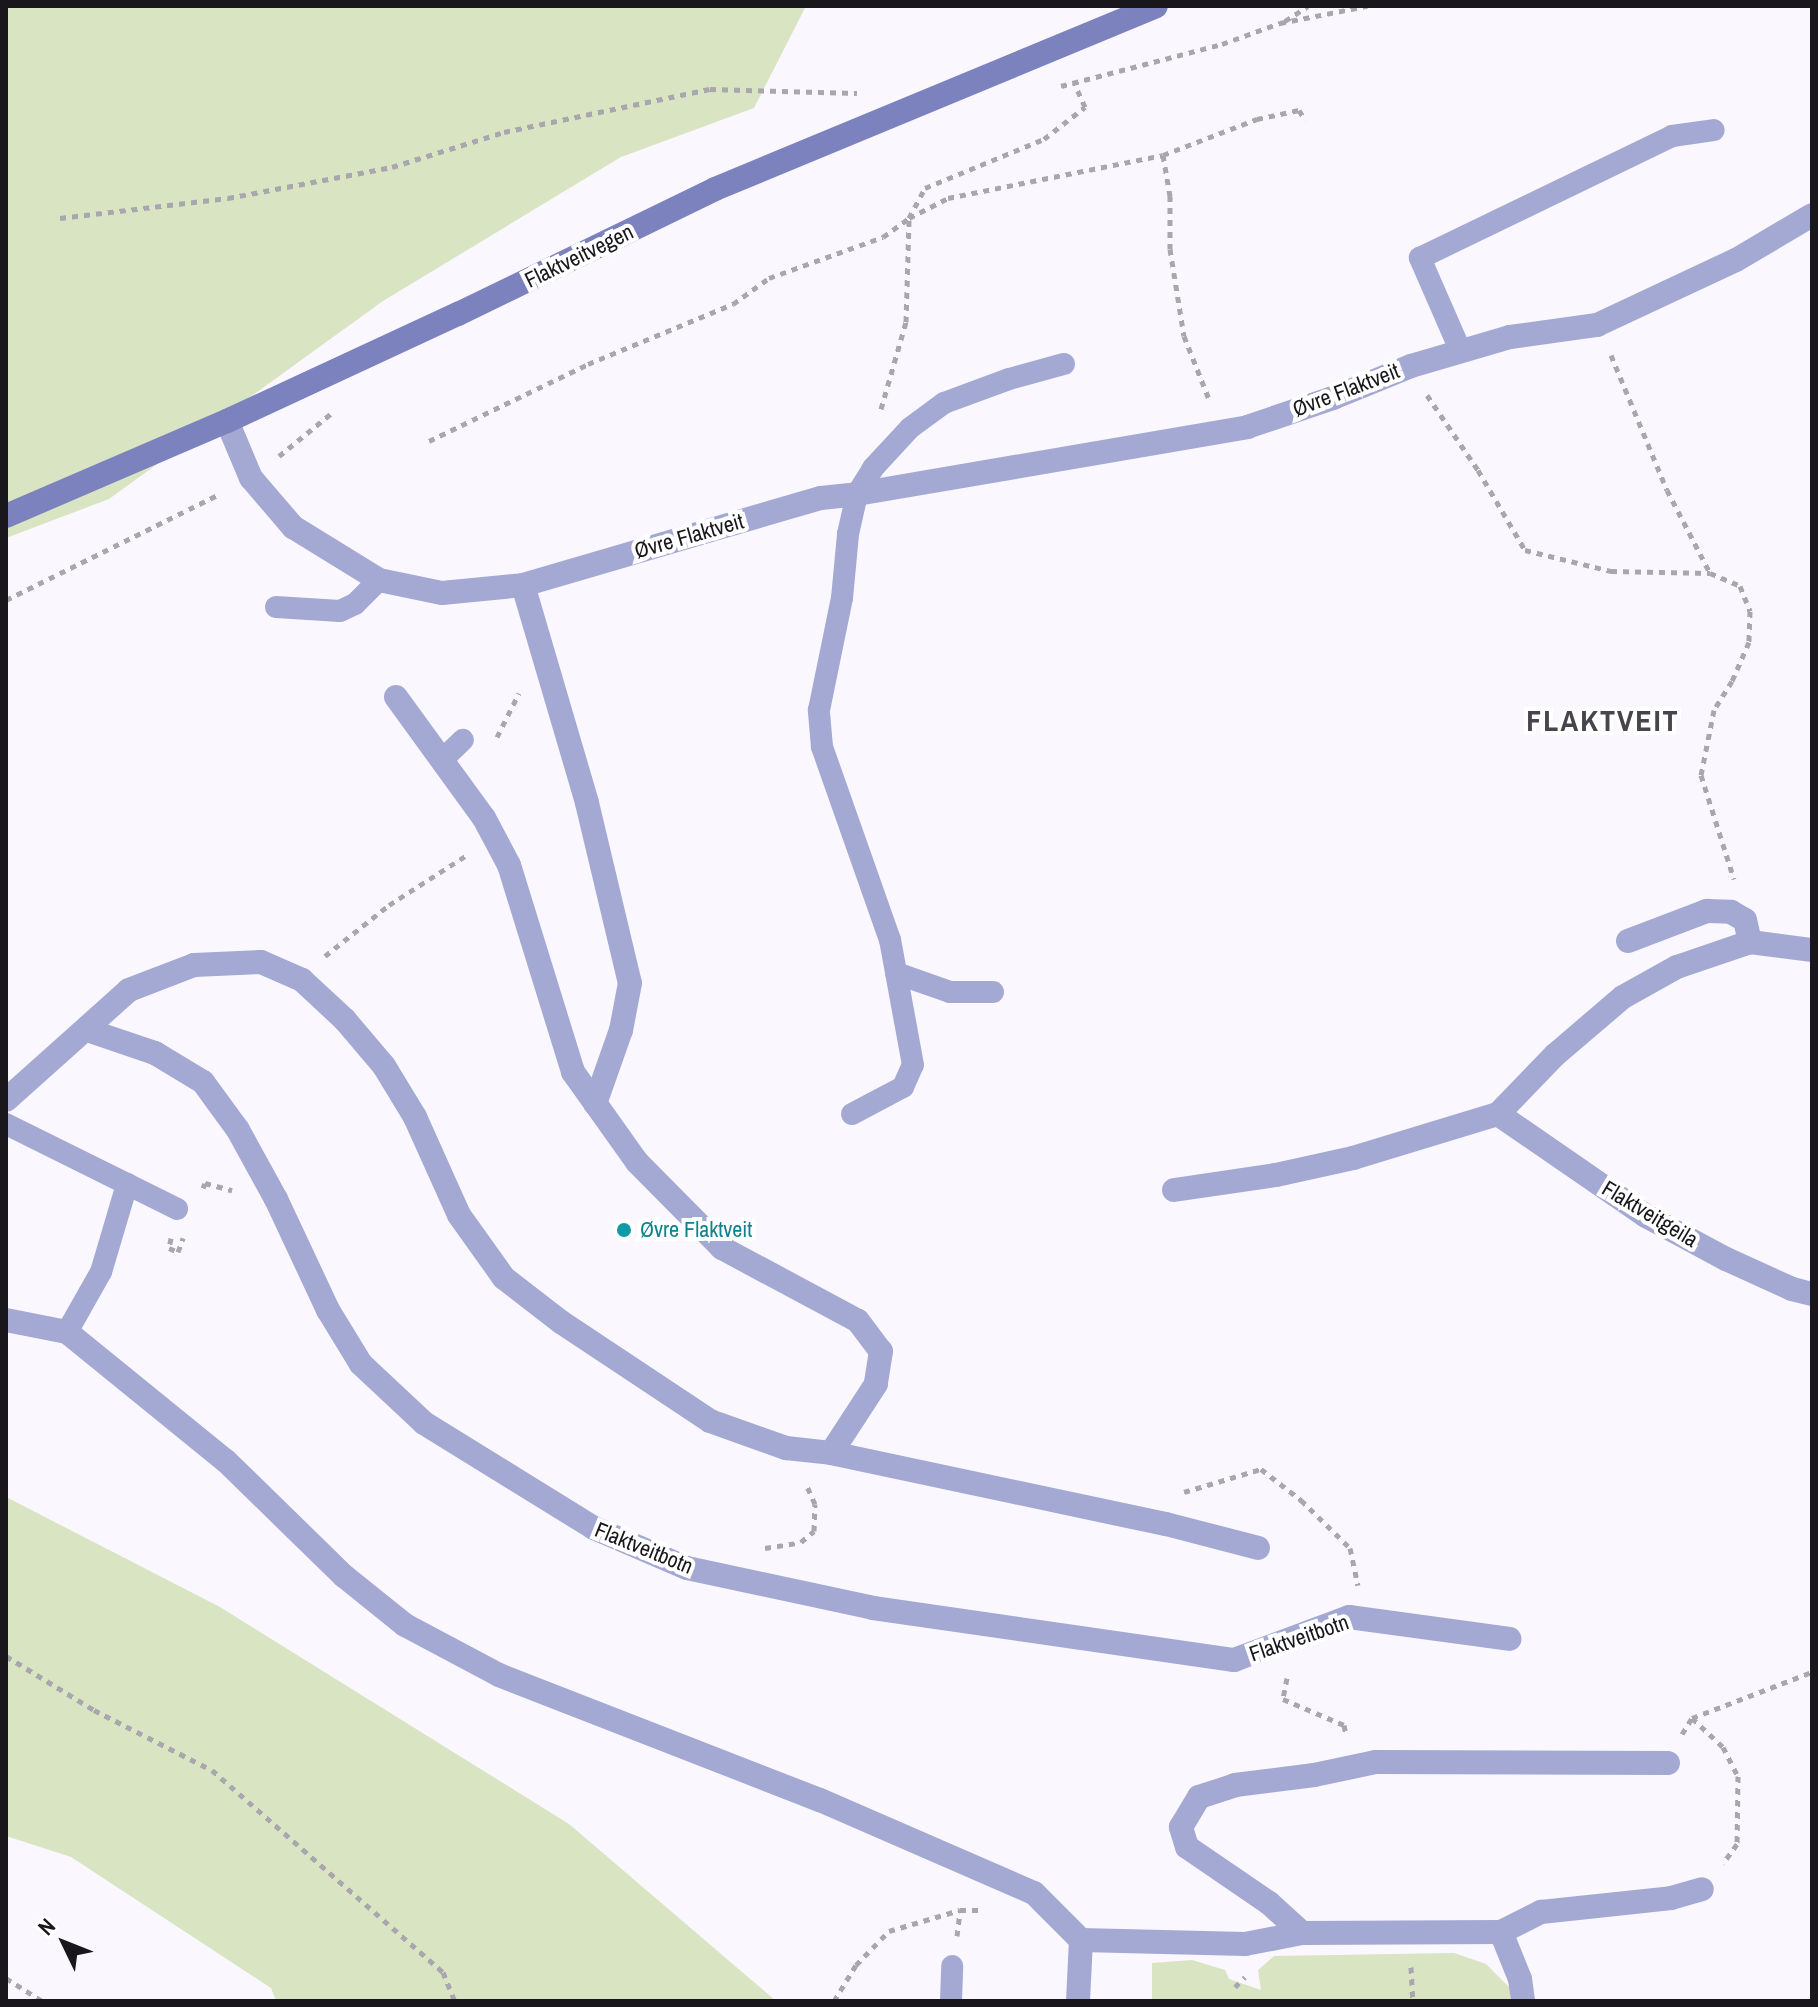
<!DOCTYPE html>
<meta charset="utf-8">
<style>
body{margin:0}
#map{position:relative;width:1818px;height:2007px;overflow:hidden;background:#faf7ff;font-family:"Archivo Narrow",sans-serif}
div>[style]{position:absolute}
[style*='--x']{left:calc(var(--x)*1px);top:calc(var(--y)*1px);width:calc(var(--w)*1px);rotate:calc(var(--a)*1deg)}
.green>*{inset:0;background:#d9e4c3}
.path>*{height:5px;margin-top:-2.5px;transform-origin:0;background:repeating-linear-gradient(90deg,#a9a6ad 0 6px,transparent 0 12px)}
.service>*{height:22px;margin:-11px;padding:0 11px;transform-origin:11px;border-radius:11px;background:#a4a9d3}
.minor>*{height:24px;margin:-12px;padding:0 12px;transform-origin:12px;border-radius:12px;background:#a4a9d3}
.secondary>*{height:24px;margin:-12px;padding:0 12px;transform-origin:12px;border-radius:12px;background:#7c82be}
.dots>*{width:22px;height:22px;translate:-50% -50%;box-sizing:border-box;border:4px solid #fff;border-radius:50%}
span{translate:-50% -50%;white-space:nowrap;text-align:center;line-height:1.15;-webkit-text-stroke:8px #fff;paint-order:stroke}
.street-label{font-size:22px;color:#19171b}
.culture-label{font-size:22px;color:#0d838f}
.left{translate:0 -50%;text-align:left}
.district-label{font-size:30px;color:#48444d;font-weight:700;letter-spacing:2px}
.frame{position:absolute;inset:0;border:8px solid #19171b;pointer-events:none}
.north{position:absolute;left:24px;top:1903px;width:80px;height:80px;-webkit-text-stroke:6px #fff;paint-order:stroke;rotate:313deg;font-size:22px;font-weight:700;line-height:32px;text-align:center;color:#19171b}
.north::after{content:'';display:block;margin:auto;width:28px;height:36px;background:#19171b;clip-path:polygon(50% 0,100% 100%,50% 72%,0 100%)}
</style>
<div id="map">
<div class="green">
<i style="clip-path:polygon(6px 6px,806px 6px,754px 108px,621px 157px,383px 301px,109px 499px,6px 538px)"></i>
<i style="clip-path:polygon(6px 1497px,220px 1607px,569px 1824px,776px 2001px,276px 2001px,271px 1988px,71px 1857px,6px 1836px)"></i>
<i style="clip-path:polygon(1454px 1953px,1486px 1964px,1510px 1988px,1510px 2001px,1152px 2001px,1152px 1963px,1192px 1960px,1225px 1970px,1229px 1979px,1261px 1990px,1258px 1970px,1274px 1956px)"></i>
</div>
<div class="path">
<i style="--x:1285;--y:21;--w:27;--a:-33"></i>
<i style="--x:1061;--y:86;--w:166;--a:-14.6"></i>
<i style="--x:1222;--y:44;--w:62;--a:-19.9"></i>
<i style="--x:1280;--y:23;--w:89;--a:-11.1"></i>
<i style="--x:1163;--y:155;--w:42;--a:80.3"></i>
<i style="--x:1170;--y:196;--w:53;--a:90"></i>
<i style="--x:1170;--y:249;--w:88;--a:80.9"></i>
<i style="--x:1184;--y:336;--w:68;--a:68.4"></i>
<i style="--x:60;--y:218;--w:169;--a:-6.8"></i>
<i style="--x:228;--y:198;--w:167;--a:-10.7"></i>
<i style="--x:392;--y:167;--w:117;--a:-17.4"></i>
<i style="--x:504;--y:132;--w:210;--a:-11.8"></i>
<i style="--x:710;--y:89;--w:147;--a:1.6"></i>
<i style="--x:1611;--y:355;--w:146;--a:67.5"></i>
<i style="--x:1667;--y:490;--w:93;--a:62.6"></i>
<i style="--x:1427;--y:395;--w:91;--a:55.8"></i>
<i style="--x:1478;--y:470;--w:93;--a:59.6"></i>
<i style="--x:1525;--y:550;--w:89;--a:13.7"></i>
<i style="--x:1611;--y:571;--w:99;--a:1.2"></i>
<i style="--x:1710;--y:573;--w:33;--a:23"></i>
<i style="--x:1740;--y:586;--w:27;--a:68"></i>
<i style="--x:1750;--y:611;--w:31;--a:92"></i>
<i style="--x:1749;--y:642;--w:43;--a:113.6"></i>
<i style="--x:1732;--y:681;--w:34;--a:122"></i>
<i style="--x:1714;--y:710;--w:66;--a:101.3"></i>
<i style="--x:1701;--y:775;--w:109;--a:72.4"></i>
<i style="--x:881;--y:409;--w:91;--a:-74"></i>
<i style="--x:906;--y:322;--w:104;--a:-88.3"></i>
<i style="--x:909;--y:218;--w:34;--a:-62"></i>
<i style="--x:925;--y:188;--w:129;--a:-22.4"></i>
<i style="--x:1044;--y:139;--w:52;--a:-38"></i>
<i style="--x:1085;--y:107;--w:27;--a:-114"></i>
<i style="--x:429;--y:441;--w:177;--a:-25.8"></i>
<i style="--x:588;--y:364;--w:157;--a:-22.5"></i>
<i style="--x:733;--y:304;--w:44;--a:-35.8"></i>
<i style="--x:769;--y:278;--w:121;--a:-19.8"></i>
<i style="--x:883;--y:237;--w:32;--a:-36"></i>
<i style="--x:909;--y:218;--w:44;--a:-27.1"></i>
<i style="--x:948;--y:198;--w:219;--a:-11.3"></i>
<i style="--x:1163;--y:155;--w:101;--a:-21"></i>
<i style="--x:1257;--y:119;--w:43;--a:-12.1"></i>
<i style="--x:1299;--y:110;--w:12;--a:59"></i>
<i style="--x:279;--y:456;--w:70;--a:-39.2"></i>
<i style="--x:6;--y:600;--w:239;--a:-26.4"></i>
<i style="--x:497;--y:737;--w:49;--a:-63.4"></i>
<i style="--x:325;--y:956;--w:82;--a:-38.6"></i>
<i style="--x:389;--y:905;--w:93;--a:-32.7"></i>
<i style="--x:203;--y:1188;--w:5;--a:-68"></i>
<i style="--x:205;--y:1183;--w:28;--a:15"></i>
<i style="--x:171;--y:1238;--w:10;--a:101"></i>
<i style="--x:169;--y:1248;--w:10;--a:24"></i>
<i style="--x:178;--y:1252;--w:15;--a:-70"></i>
<i style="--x:1184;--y:1492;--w:80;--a:-16.6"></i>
<i style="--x:1261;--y:1469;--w:51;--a:37.8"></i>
<i style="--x:1301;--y:1500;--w:69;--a:44.4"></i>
<i style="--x:1350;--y:1548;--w:38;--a:78"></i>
<i style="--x:765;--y:1548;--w:36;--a:-9"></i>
<i style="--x:801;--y:1542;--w:17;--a:-40"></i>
<i style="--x:814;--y:1531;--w:27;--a:-88"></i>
<i style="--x:815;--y:1504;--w:22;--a:-114"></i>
<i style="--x:6;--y:1656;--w:103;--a:31.5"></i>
<i style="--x:94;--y:1710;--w:132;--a:27"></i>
<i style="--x:212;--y:1770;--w:307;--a:41.2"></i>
<i style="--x:443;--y:1972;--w:31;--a:68"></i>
<i style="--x:1287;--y:1678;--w:21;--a:101"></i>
<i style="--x:1283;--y:1699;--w:66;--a:23.1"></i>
<i style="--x:1344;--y:1725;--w:10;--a:79"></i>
<i style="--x:1692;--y:1718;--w:42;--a:43.1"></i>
<i style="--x:1723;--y:1747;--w:33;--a:63"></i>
<i style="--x:1738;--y:1776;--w:68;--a:90.8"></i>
<i style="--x:1737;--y:1844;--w:24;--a:126"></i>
<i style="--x:1682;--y:1734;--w:19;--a:-58"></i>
<i style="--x:1692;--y:1718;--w:129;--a:-21"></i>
<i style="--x:957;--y:1936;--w:26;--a:-83"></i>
<i style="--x:960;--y:1910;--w:24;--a:0"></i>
<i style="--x:1411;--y:1967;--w:34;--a:87"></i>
<i style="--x:6;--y:1978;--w:43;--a:32.6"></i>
<i style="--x:1235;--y:1987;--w:14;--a:-45"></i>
<i style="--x:834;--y:2001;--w:42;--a:-58.6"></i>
<i style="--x:856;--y:1965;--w:47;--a:-45.9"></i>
<i style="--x:889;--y:1931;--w:74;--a:-16.5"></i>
</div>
<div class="service">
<i style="--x:1461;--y:352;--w:103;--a:-113.6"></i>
<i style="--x:1420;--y:258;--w:280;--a:-25.8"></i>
<i style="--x:1672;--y:136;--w:42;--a:-8.1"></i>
<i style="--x:276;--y:607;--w:64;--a:3.6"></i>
<i style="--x:340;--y:611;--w:17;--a:-25"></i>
<i style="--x:355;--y:604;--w:34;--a:-45"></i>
<i style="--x:442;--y:760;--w:29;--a:-44"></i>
<i style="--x:896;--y:973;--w:57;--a:19.4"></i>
<i style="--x:950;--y:992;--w:43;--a:0"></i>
<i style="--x:852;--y:1114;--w:58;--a:-27.9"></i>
<i style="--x:903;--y:1087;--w:24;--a:-66"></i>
<i style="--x:913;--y:1065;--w:127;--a:-100.4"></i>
<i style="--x:890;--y:940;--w:205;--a:-109.4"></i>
<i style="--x:822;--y:747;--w:37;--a:-95"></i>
<i style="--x:819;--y:710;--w:114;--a:-78.4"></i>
<i style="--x:842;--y:598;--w:64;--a:-84.6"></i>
<i style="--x:848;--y:534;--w:41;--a:-77.3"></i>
<i style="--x:857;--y:494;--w:31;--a:-58"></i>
<i style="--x:873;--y:468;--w:54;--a:-47.2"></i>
<i style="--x:910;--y:428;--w:42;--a:-36.3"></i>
<i style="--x:944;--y:403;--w:69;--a:-20.3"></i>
<i style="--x:1009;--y:379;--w:57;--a:-15.3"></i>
<i style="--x:6;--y:1124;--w:191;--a:26.4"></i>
<i style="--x:67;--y:1332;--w:69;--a:-60.5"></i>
<i style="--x:101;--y:1272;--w:92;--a:-73.5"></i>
<i style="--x:951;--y:2001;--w:35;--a:-88"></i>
</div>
<div class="minor">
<i style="--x:227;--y:421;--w:62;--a:67.2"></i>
<i style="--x:251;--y:478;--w:65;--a:49.4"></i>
<i style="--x:293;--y:527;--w:101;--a:31.6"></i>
<i style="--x:379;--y:580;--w:64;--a:11.7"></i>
<i style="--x:442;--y:593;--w:81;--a:-5.6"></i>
<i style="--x:523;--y:585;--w:310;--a:-16.3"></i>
<i style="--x:821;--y:498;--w:36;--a:-6"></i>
<i style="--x:857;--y:494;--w:396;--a:-9.7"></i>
<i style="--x:1247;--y:427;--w:91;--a:-18.6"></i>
<i style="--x:1333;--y:398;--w:84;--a:-22.3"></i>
<i style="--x:1411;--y:366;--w:103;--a:-16.3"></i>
<i style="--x:1510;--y:337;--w:88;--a:-7.9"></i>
<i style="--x:1597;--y:325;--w:153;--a:-25.1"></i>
<i style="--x:1736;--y:260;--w:88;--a:-30.6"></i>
<i style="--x:523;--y:585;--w:227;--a:73.6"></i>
<i style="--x:587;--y:803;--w:185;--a:76.6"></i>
<i style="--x:630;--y:983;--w:48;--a:100.8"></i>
<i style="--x:621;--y:1030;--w:78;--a:109.4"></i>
<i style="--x:396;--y:697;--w:150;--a:54"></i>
<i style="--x:484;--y:818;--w:53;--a:62"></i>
<i style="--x:509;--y:865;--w:217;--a:72.8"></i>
<i style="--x:573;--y:1072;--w:110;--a:54.6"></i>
<i style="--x:637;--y:1162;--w:121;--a:45.3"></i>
<i style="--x:722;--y:1248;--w:154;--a:28.2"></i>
<i style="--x:858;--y:1321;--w:38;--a:53"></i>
<i style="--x:881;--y:1351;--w:33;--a:99"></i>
<i style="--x:876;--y:1384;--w:82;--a:123.1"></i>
<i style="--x:1628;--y:941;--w:85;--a:-20.8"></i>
<i style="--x:1707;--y:911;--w:24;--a:2"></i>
<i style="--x:1731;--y:912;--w:16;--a:30"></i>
<i style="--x:1745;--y:920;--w:23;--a:77"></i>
<i style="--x:87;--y:1030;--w:72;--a:18.7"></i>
<i style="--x:155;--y:1053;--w:56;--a:31.1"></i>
<i style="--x:203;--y:1082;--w:59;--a:53.9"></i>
<i style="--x:238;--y:1130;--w:79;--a:61.2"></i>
<i style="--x:276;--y:1199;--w:123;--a:64.9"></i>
<i style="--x:328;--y:1310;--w:63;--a:58.6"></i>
<i style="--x:361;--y:1364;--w:86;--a:43.1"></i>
<i style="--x:424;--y:1423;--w:200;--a:31.7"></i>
<i style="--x:594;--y:1528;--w:101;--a:23.3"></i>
<i style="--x:687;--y:1568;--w:190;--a:12.1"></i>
<i style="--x:873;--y:1608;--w:365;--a:8.2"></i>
<i style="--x:1234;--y:1660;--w:123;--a:-20.5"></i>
<i style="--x:1349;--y:1617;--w:162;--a:7.8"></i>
<i style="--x:6;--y:1100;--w:165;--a:-41.8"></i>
<i style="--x:129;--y:990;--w:70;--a:-21"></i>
<i style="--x:194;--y:965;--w:67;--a:-2.6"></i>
<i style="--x:261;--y:962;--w:45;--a:23.7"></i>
<i style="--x:302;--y:980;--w:59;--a:42.9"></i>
<i style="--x:345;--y:1020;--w:60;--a:49.7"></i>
<i style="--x:384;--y:1066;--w:60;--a:58.7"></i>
<i style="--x:415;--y:1117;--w:107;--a:65.8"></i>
<i style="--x:459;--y:1215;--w:77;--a:54.5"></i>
<i style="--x:504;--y:1278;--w:72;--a:37.7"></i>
<i style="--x:561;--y:1322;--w:179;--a:33.6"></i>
<i style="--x:710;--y:1421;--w:81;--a:19.6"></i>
<i style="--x:786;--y:1448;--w:45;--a:6.3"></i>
<i style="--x:831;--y:1453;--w:342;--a:12"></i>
<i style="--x:1166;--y:1524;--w:95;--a:14.6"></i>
<i style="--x:1498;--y:1114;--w:180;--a:34.6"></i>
<i style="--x:1646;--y:1216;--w:91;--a:28.3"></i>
<i style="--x:1726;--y:1259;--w:72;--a:24.4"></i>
<i style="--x:1792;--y:1289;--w:21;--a:14"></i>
<i style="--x:1174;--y:1190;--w:103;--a:-8.4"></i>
<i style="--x:1276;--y:1175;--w:79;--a:-12.4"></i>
<i style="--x:1353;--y:1158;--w:152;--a:-16.9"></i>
<i style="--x:1498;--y:1114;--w:82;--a:-46"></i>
<i style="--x:1555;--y:1055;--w:89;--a:-40.5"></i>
<i style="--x:1623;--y:997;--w:62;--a:-29.1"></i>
<i style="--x:1677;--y:967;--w:77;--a:-18.9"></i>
<i style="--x:1750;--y:942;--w:63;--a:7.4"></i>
<i style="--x:6;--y:1320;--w:62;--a:11.1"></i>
<i style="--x:67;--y:1332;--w:205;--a:39.1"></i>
<i style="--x:226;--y:1461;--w:165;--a:44.3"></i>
<i style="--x:344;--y:1576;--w:78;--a:38.8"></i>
<i style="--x:405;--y:1625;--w:106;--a:28"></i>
<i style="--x:499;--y:1675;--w:344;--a:21.3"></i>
<i style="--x:820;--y:1800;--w:233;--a:23.5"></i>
<i style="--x:1034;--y:1893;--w:66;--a:45"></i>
<i style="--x:1081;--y:1940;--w:164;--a:1.4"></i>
<i style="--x:1245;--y:1944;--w:58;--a:-10.9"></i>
<i style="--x:1302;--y:1933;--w:199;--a:-0.3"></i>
<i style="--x:1501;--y:1932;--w:45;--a:-26.6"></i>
<i style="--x:1541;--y:1912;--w:131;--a:-6.1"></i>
<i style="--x:1671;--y:1898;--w:32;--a:-16"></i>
<i style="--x:1501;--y:1932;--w:51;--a:68"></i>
<i style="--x:1520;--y:1979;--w:22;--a:82"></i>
<i style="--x:1302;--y:1933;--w:45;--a:-137.7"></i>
<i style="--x:1269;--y:1903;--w:99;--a:-145.7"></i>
<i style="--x:1187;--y:1847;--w:21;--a:-107"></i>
<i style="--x:1181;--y:1827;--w:35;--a:-59"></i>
<i style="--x:1199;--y:1797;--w:38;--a:-18"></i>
<i style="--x:1235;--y:1785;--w:80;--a:-7.2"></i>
<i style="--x:1314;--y:1775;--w:63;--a:-11.8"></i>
<i style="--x:1376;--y:1762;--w:292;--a:0.2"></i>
<i style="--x:1078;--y:2001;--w:61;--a:-87.2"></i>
</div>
<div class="secondary">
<i style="--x:6;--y:516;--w:241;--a:-23.3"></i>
<i style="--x:227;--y:421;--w:255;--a:-24.9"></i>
<i style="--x:458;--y:314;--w:286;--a:-25.9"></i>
<i style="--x:715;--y:189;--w:477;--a:-22.5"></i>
</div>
<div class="dots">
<i style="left:624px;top:1230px;background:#0f9aa8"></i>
</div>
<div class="street-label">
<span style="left:579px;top:256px;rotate:-26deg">Flaktveitvegen</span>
<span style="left:1346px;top:390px;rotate:-21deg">Øvre Flaktveit</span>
<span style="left:689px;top:536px;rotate:-16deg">Øvre Flaktveit</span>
<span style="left:1650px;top:1214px;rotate:31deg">Flaktveitgeila</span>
<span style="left:644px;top:1548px;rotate:22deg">Flaktveitbotn</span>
<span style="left:1299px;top:1638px;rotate:-19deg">Flaktveitbotn</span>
</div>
<div class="culture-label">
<span class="left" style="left:640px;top:1230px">Øvre Flaktveit</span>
</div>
<div class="district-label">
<span style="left:1603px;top:720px">FLAKTVEIT</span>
</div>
<div class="frame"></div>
<div class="north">N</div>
</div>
